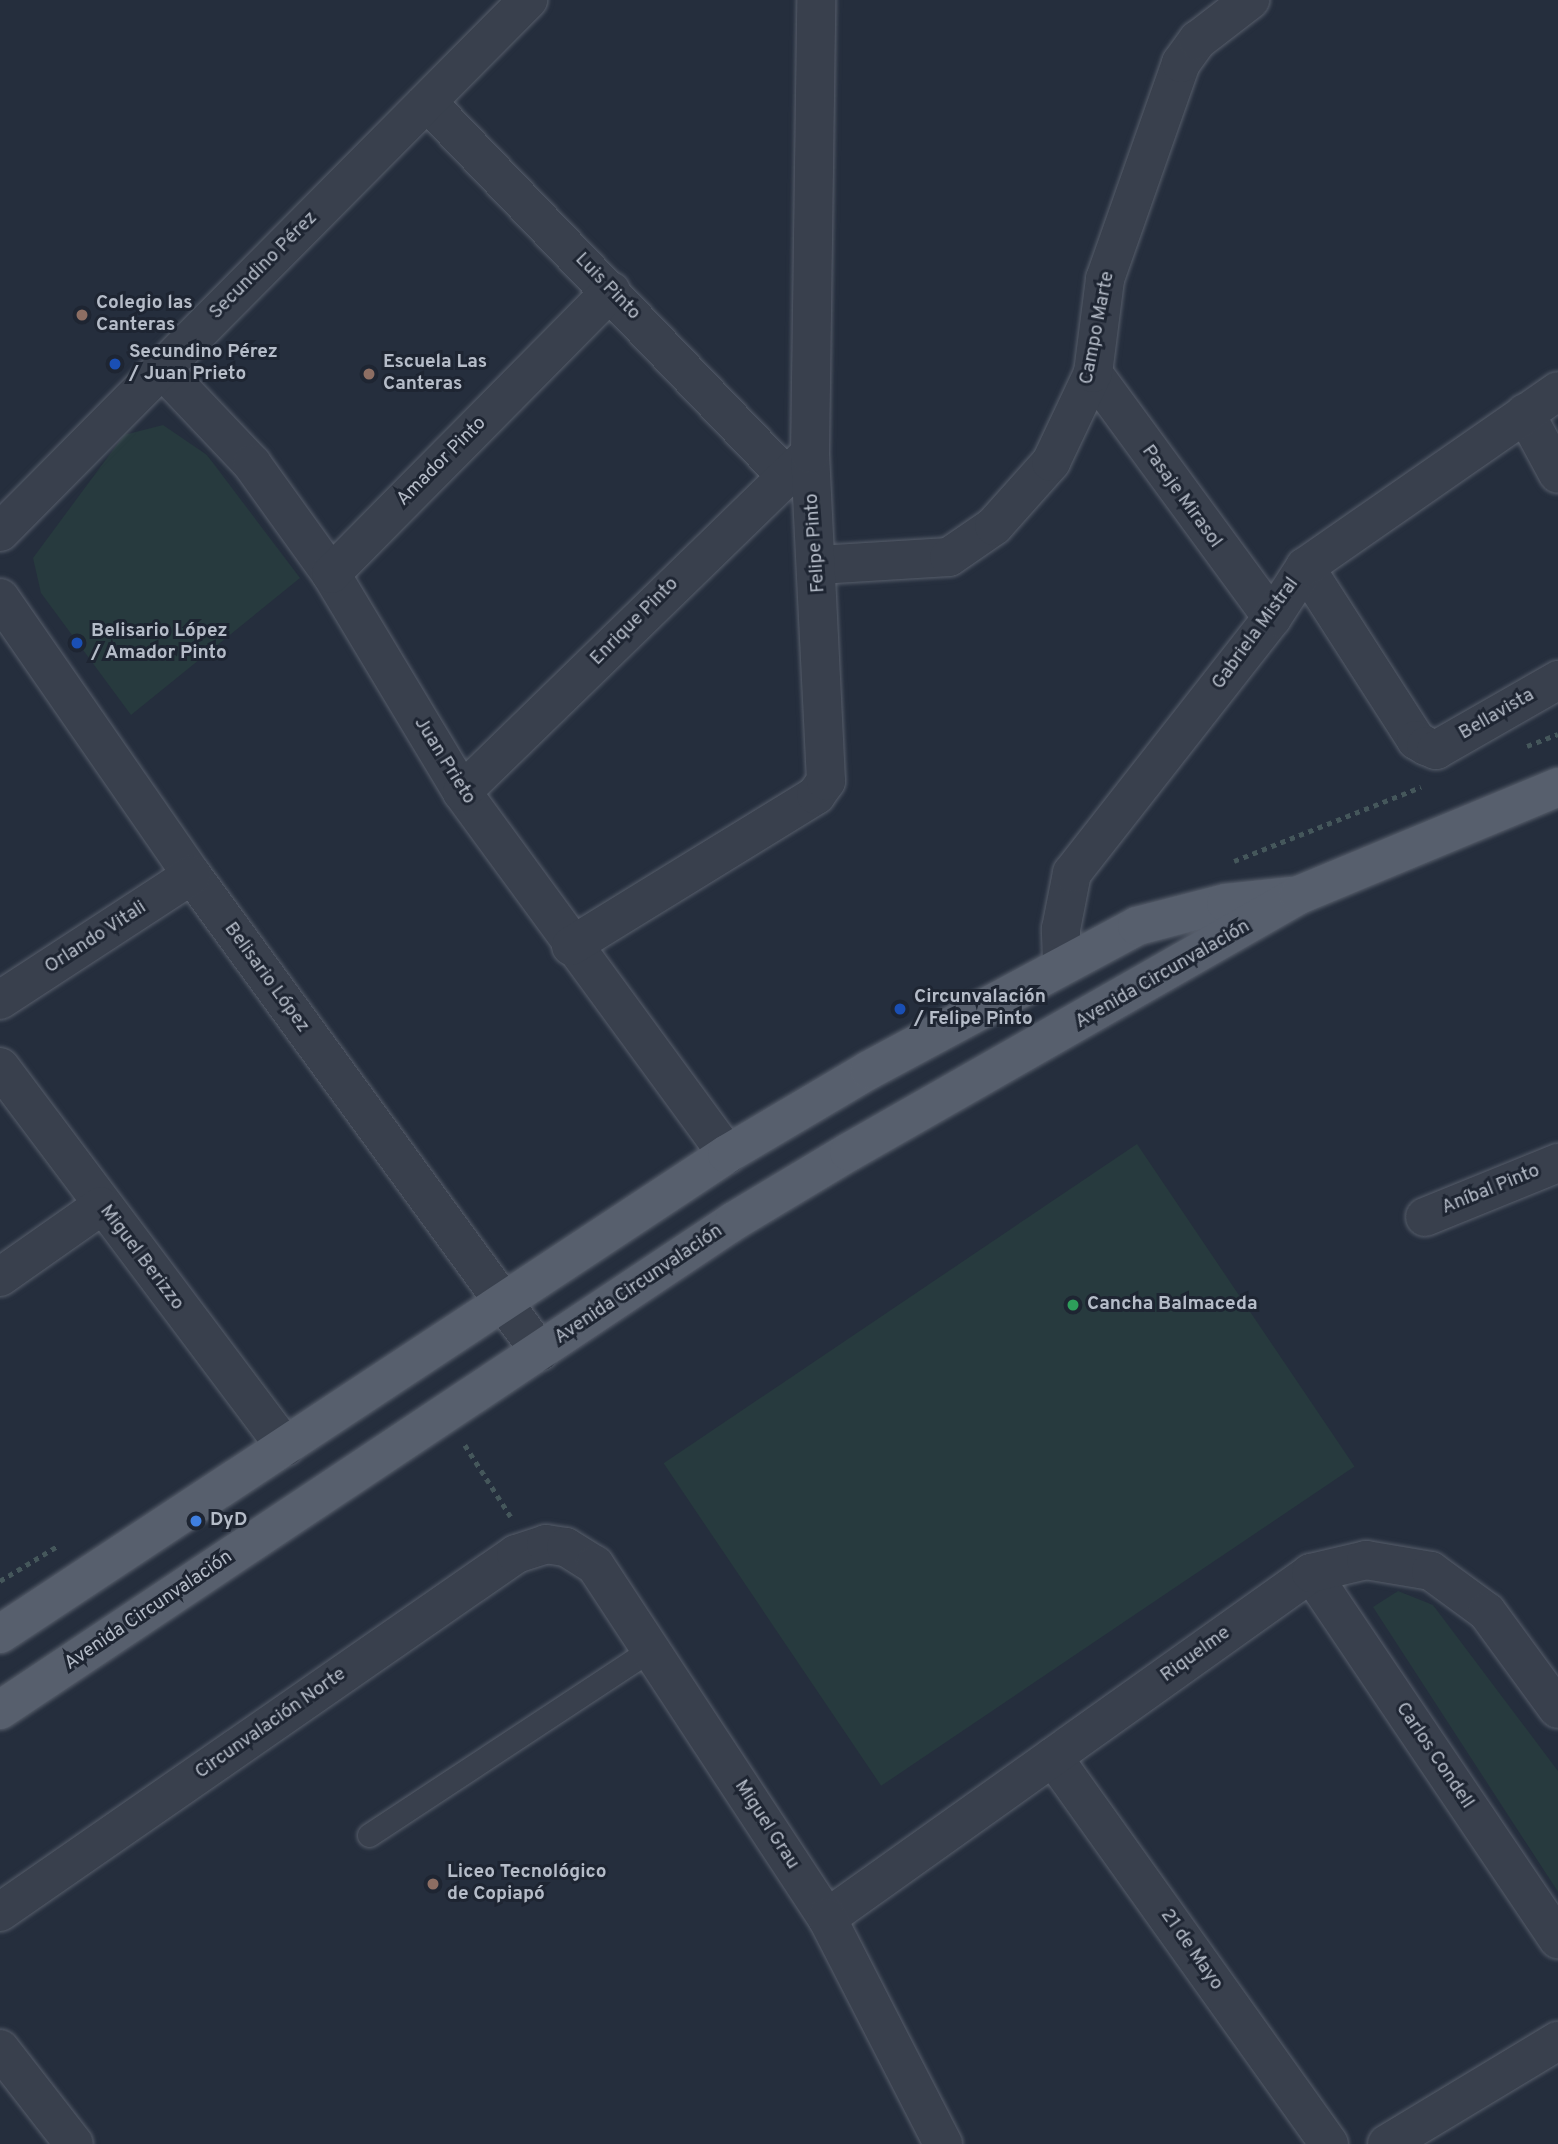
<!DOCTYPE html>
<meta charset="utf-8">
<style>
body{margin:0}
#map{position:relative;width:1558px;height:2144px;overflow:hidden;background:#252e3d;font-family:Overpass,sans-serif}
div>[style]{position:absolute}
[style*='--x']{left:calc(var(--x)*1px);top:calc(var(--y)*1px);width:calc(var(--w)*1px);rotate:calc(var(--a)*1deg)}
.green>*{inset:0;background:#273a3e;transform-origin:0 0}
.path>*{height:4.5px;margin-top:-2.25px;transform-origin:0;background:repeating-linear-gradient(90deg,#45575b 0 5px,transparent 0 10px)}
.roads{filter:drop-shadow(0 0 2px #575e6b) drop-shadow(0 0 2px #575e6b)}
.service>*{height:23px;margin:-11.5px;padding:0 11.5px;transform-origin:11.5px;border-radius:11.5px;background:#39404d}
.minor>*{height:38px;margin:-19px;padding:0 19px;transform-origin:19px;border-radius:19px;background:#39404d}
.tertiary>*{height:38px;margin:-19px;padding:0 19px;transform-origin:19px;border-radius:19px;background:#39404d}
.primary>*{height:38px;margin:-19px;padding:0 19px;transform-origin:19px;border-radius:19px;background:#575f6d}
.dots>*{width:19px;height:19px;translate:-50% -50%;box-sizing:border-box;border:4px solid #1e2532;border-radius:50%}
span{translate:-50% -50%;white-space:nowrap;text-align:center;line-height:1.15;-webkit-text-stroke:6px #1e2532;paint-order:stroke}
.street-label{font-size:19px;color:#b5bcc8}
.poi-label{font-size:19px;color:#b5bcc8;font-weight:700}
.left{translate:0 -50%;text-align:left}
</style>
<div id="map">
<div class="green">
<i style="clip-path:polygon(163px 425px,207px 455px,300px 578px,131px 715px,41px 593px,33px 558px,124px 435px)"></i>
<i style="left:1137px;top:1144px;width:389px;height:571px;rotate:56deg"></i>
<i style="clip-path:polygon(1398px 1591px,1433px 1605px,1558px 1771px,1558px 1892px,1373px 1607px)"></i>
</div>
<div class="path">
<i style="--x:1527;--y:746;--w:33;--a:-21"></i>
<i style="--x:1234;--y:861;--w:201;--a:-21.6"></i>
<i style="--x:465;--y:1445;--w:85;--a:57.4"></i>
<i style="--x:0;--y:1581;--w:66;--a:-31.3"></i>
</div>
<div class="roads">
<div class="service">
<i style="--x:369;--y:1835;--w:336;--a:-33.4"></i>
</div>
<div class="minor">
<i style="--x:427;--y:102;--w:517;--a:46.18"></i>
<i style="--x:162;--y:369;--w:131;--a:46.5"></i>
<i style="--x:252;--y:464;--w:135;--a:54.3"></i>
<i style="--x:331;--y:574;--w:254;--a:59"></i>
<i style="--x:462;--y:792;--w:449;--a:53.8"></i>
<i style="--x:1093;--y:373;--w:303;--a:53.8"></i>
<i style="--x:1525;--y:413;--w:69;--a:61.6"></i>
<i style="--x:0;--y:532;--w:750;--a:-45.22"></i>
<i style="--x:818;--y:565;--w:131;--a:-3.5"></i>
<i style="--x:949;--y:557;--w:55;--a:-34.6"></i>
<i style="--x:994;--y:526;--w:86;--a:-48.3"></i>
<i style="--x:1051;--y:462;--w:98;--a:-64.7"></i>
<i style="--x:1093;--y:373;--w:95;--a:-82.7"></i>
<i style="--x:1105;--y:279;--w:229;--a:-70.6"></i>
<i style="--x:1181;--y:63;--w:29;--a:-54"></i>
<i style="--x:1198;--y:40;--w:66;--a:-37.6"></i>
<i style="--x:1305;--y:567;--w:206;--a:57.3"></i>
<i style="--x:1416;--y:740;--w:12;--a:31"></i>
<i style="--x:1426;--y:746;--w:11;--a:22"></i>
<i style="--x:1436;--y:750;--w:141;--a:-29.8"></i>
<i style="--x:331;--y:574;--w:398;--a:-45.3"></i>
<i style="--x:0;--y:598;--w:337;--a:55.3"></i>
<i style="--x:192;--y:875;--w:590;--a:53.89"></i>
<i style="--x:462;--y:792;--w:477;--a:-44.2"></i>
<i style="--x:571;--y:946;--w:288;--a:-31.6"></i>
<i style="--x:816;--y:795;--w:17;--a:-54"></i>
<i style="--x:826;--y:781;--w:327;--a:-92.8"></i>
<i style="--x:810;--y:454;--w:454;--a:-89.2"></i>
<i style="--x:1062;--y:962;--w:33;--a:-92"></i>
<i style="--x:1061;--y:929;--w:57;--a:-78.9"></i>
<i style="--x:1072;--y:873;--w:324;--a:-51.9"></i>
<i style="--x:1272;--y:618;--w:61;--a:-57.1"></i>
<i style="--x:1305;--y:567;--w:308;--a:-34.8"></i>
<i style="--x:0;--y:1000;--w:229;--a:-33.1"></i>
<i style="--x:0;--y:1067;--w:475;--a:53.1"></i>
<i style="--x:1425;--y:1217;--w:144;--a:-22.1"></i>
<i style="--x:0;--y:1277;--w:123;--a:-35.1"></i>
<i style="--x:1311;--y:1573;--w:442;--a:56"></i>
<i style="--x:1053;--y:1757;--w:475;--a:54.5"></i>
<i style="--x:827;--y:1918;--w:594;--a:-35.48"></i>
<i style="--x:1311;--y:1573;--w:57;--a:-13.3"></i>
<i style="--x:1366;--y:1560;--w:66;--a:9.6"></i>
<i style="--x:1431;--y:1571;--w:69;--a:36.2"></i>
<i style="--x:1487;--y:1612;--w:120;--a:53.8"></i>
<i style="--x:0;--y:2049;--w:120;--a:52.1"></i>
<i style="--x:1387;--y:2144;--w:200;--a:-31.1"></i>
</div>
<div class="tertiary">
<i style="--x:0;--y:1912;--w:628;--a:-34.75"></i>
<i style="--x:516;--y:1554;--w:32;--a:-18"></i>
<i style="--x:546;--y:1544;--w:20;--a:9"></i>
<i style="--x:566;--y:1547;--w:34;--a:32"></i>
<i style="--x:595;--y:1565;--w:422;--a:56.7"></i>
<i style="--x:827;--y:1918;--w:254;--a:62.8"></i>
</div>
<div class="primary">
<i style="--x:0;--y:1634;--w:871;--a:-33.43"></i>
<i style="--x:727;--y:1154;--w:165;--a:-30.6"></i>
<i style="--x:869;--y:1070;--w:304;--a:-28.2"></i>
<i style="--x:1137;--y:926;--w:92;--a:-14.5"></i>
<i style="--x:1226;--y:903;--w:64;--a:-6.2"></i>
<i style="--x:0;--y:1710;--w:882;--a:-33.67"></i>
<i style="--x:734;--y:1221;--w:134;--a:-31"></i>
<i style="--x:849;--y:1152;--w:518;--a:-29.73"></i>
<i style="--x:1299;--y:895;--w:281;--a:-22.6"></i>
</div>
</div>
<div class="dots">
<i style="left:82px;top:315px;background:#8d6e63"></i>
<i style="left:115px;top:364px;background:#1a4fb4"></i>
<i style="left:369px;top:374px;background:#8d6e63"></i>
<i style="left:77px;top:643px;background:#1a4fb4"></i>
<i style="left:900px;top:1009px;background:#1a4fb4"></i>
<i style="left:1073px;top:1305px;background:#2e9e5b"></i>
<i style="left:196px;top:1521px;background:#3f7fe0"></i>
<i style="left:433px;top:1884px;background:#8d6e63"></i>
</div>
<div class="street-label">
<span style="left:264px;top:266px;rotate:-45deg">Secundino Pérez</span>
<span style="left:607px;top:287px;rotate:46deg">Luis Pinto</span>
<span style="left:1098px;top:328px;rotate:-79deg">Campo Marte</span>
<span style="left:442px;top:462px;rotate:-45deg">Amador Pinto</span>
<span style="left:1181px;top:497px;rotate:54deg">Pasaje Mirasol</span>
<span style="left:816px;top:543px;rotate:-94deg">Felipe Pinto</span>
<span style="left:635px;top:622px;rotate:-45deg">Enrique Pinto</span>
<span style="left:1256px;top:634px;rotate:-54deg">Gabriela Mistral</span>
<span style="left:1497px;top:715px;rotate:-30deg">Bellavista</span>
<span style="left:444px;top:761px;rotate:58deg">Juan Prieto</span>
<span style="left:96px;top:938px;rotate:-33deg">Orlando Vitali</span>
<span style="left:1163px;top:975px;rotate:-30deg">Avenida Circunvalación</span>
<span style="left:266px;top:978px;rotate:54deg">Belisario López</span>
<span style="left:1491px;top:1190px;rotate:-22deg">Aníbal Pinto</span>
<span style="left:141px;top:1258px;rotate:53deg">Miguel Berizzo</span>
<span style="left:639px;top:1285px;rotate:-34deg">Avenida Circunvalación</span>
<span style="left:149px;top:1611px;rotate:-34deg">Avenida Circunvalación</span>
<span style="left:1196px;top:1655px;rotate:-36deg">Riquelme</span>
<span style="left:271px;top:1724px;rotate:-35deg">Circunvalación Norte</span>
<span style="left:1434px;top:1756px;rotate:56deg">Carlos Condell</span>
<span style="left:766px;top:1825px;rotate:57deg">Miguel Grau</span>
<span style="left:1191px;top:1950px;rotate:55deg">21 de Mayo</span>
</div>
<div class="poi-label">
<span class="left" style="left:96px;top:315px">Colegio las<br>Canteras</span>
<span class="left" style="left:129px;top:364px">Secundino Pérez<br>/ Juan Prieto</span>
<span class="left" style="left:383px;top:374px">Escuela Las<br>Canteras</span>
<span class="left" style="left:91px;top:643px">Belisario López<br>/ Amador Pinto</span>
<span class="left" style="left:914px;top:1009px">Circunvalación<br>/ Felipe Pinto</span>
<span class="left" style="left:1087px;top:1305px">Cancha Balmaceda</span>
<span class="left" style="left:210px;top:1521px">DyD</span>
<span class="left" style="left:447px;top:1884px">Liceo Tecnológico<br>de Copiapó</span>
</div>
</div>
